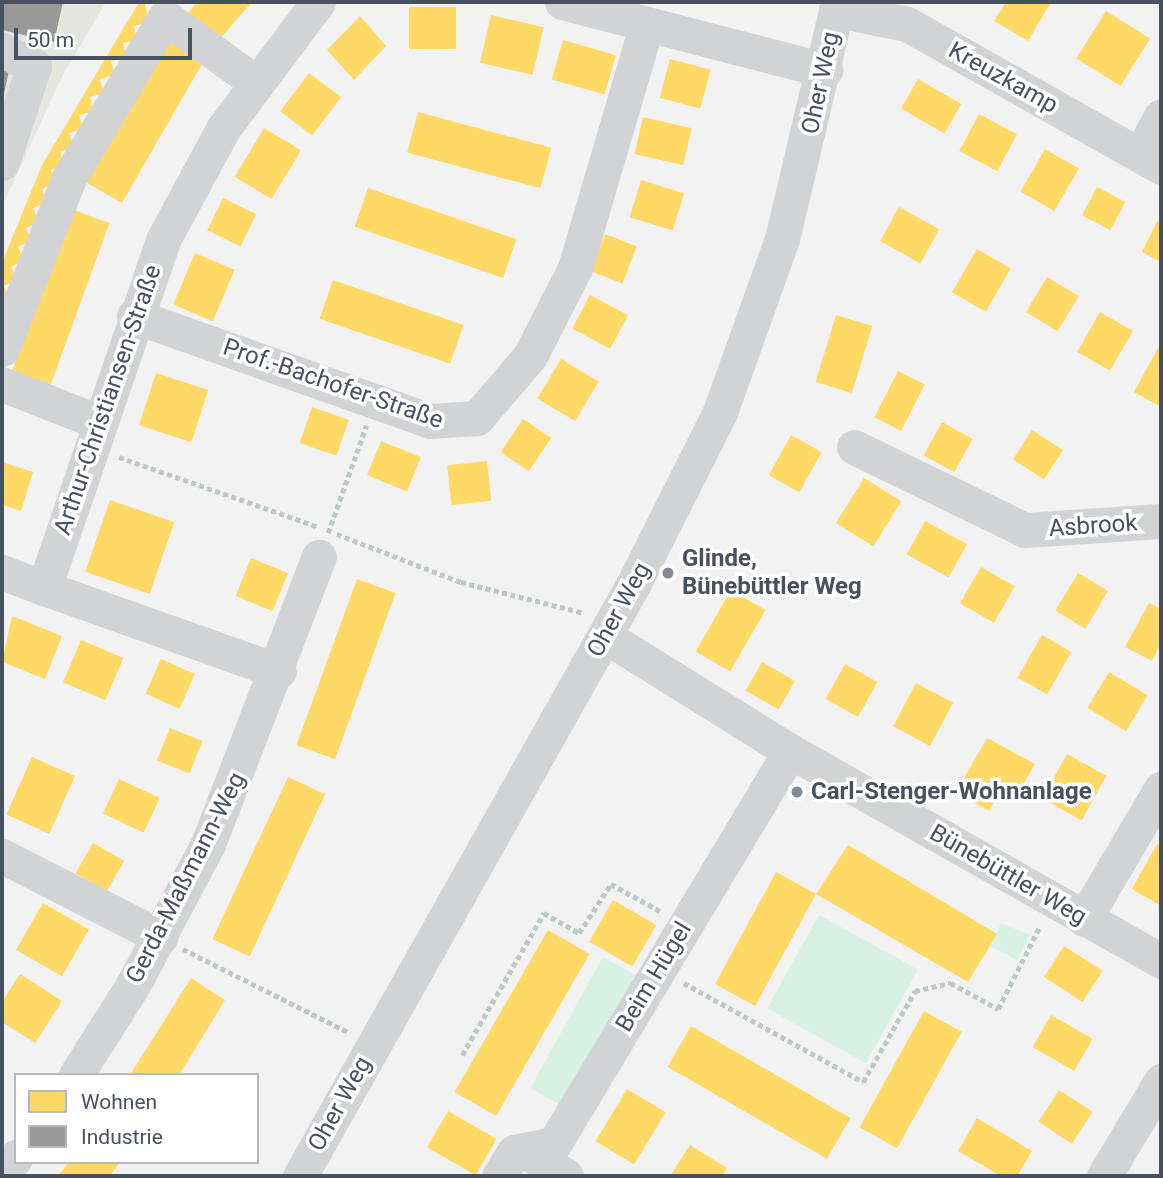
<!DOCTYPE html>
<meta charset="utf-8">
<style>
body{margin:0}
#map{position:relative;width:1163px;height:1178px;overflow:hidden;background:#f3f2f2;font-family:Roboto,sans-serif}
div>[style]{position:absolute}
[style*='--x']{left:calc(var(--x)*1px);top:calc(var(--y)*1px);width:calc(var(--w)*1px);rotate:calc(var(--a)*1deg)}
.commercial>*{inset:0;background:#e6e6e1}
.green>*{inset:0;background:#d7f1e5;transform-origin:0 0}
.homes>*{inset:0;background:#ffd966;transform-origin:0 0}
.industry>*{inset:0;background:#999}
.path>*{height:4.5px;margin-top:-2.25px;transform-origin:0;background:repeating-linear-gradient(90deg,#bcc8c6 0 5px,transparent 0 8.5px)}
.minor>*{height:35px;margin:-17.5px;padding:0 17.5px;transform-origin:17.5px;border-radius:17.5px;background:#d1d3d5}
.dots>*{width:19px;height:19px;translate:-50% -50%;box-sizing:border-box;border:4px solid #fff;border-radius:50%}
span{translate:-50% -50%;white-space:nowrap;text-align:center;line-height:1.15;-webkit-text-stroke:7px #fff;paint-order:stroke}
.street-label{font-size:24px;color:#485160}
.poi-label{font-size:24px;color:#485160;font-weight:700}
.left{translate:0 -50%;text-align:left}
.frame{position:absolute;inset:0;border:4px solid #485160;pointer-events:none}
.legend{position:absolute;left:14px;top:1073px;width:245px;height:91px;box-sizing:border-box;background:#fff;border:2px solid #b6b9bf;margin:0;padding:9px 12px;list-style:none;font-size:21px;color:#485160}
.legend li{display:flex;align-items:center;gap:14px;height:35px}
.legend b{width:35px;border:2px solid #b6b9bf}
.scale{position:absolute;left:14px;top:28px;width:178px;height:32px;box-sizing:border-box;border:4px solid #485160;border-top:0;padding-left:9px;font-size:21px;line-height:24px;white-space:nowrap;color:#485160;-webkit-text-stroke:5px #fff;paint-order:stroke}
</style>
<div id="map">
<div class="commercial">
<i style="clip-path:polygon(2px 2px,106px 2px,63px 75px,2px 206px)"></i>
</div>
<div class="green">
<i style="left:819px;top:915px;width:113px;height:107px;rotate:29deg"></i>
<i style="clip-path:polygon(1001px 923px,1030px 935px,1017px 960px,991px 946px)"></i>
<i style="left:603px;top:957px;width:54px;height:150px;rotate:29deg"></i>
</div>
<div class="homes">
<i style="clip-path:polygon(139px 2px,145px 2px,149px 23px,134px 26px,137px 41px,123px 43px,126px 58px,111px 61px,115px 75px,100px 79px,104px 93px,90px 97px,94px 111px,79px 115px,83px 129px,69px 133px,74px 147px,60px 152px,64px 165px,51px 170px,56px 184px,42px 189px,47px 203px,33px 208px,39px 222px,26px 228px,32px 241px,18px 247px,24px 260px,11px 267px,17px 280px,4px 286px,10px 300px,2px 304px,2px 263px,42px 165px)"></i>
<i style="clip-path:polygon(197px 2px,252px 2px,219px 40px,188px 13px)"></i>
<i style="clip-path:polygon(1006px 2px,1051px 2px,1028px 41px,994px 21px)"></i>
<i style="left:456px;top:7px;width:42px;height:47px;rotate:90deg"></i>
<i style="left:1106px;top:11px;width:52px;height:56px;rotate:32deg"></i>
<i style="left:491px;top:15px;width:54px;height:49px;rotate:13deg"></i>
<i style="clip-path:polygon(360px 16px,386px 46px,354px 80px,327px 50px)"></i>
<i style="left:168px;top:39px;width:42px;height:165px;rotate:30deg"></i>
<i style="left:563px;top:40px;width:55px;height:41px;rotate:16deg"></i>
<i style="left:670px;top:59px;width:42px;height:40px;rotate:15deg"></i>
<i style="left:309px;top:73px;width:40px;height:48px;rotate:37deg"></i>
<i style="left:918px;top:79px;width:50px;height:34px;rotate:30deg"></i>
<i style="left:418px;top:112px;width:138px;height:42px;rotate:15deg"></i>
<i style="left:979px;top:114px;width:43px;height:42px;rotate:28deg"></i>
<i style="left:643px;top:117px;width:50px;height:38px;rotate:13deg"></i>
<i style="left:264px;top:128px;width:43px;height:57px;rotate:31deg"></i>
<i style="left:1045px;top:149px;width:39px;height:49px;rotate:30deg"></i>
<i style="left:641px;top:180px;width:45px;height:39px;rotate:17deg"></i>
<i style="left:1097px;top:187px;width:32px;height:32px;rotate:28deg"></i>
<i style="left:368px;top:188px;width:157px;height:41px;rotate:19deg"></i>
<i style="left:223px;top:198px;width:37px;height:36px;rotate:26deg"></i>
<i style="left:899px;top:207px;width:46px;height:39px;rotate:29deg"></i>
<i style="left:71px;top:209px;width:41px;height:178px;rotate:20deg"></i>
<i style="clip-path:polygon(1157px 221px,1161px 223px,1161px 262px,1142px 252px)"></i>
<i style="left:605px;top:234px;width:34px;height:40px;rotate:21deg"></i>
<i style="left:977px;top:249px;width:39px;height:50px;rotate:30deg"></i>
<i style="left:195px;top:253px;width:43px;height:56px;rotate:23deg"></i>
<i style="left:1047px;top:277px;width:37px;height:41px;rotate:31deg"></i>
<i style="left:333px;top:280px;width:138px;height:41px;rotate:19deg"></i>
<i style="left:590px;top:295px;width:43px;height:38px;rotate:28deg"></i>
<i style="left:1100px;top:312px;width:38px;height:46px;rotate:30deg"></i>
<i style="left:836px;top:315px;width:38px;height:70px;rotate:17deg"></i>
<i style="clip-path:polygon(1159px 346px,1161px 347px,1161px 407px,1134px 392px)"></i>
<i style="left:561px;top:359px;width:44px;height:46px;rotate:31deg"></i>
<i style="left:898px;top:371px;width:30px;height:52px;rotate:27deg"></i>
<i style="left:156px;top:373px;width:55px;height:55px;rotate:18deg"></i>
<i style="left:312px;top:407px;width:39px;height:38px;rotate:19deg"></i>
<i style="left:523px;top:419px;width:34px;height:40px;rotate:34deg"></i>
<i style="left:942px;top:422px;width:35px;height:38px;rotate:29deg"></i>
<i style="left:1032px;top:430px;width:37px;height:35px;rotate:33deg"></i>
<i style="left:791px;top:435px;width:35px;height:46px;rotate:29deg"></i>
<i style="left:381px;top:441px;width:43px;height:37px;rotate:22deg"></i>
<i style="left:487px;top:461px;width:40px;height:40px;rotate:84deg"></i>
<i style="clip-path:polygon(2px 462px,33px 472px,21px 511px,2px 505px)"></i>
<i style="left:864px;top:478px;width:44px;height:53px;rotate:32deg"></i>
<i style="left:110px;top:500px;width:68px;height:76px;rotate:19deg"></i>
<i style="left:925px;top:521px;width:48px;height:38px;rotate:29deg"></i>
<i style="left:251px;top:558px;width:40px;height:41px;rotate:22deg"></i>
<i style="left:981px;top:567px;width:39px;height:42px;rotate:30deg"></i>
<i style="left:1078px;top:573px;width:35px;height:44px;rotate:31deg"></i>
<i style="left:357px;top:579px;width:41px;height:177px;rotate:20deg"></i>
<i style="left:731px;top:590px;width:40px;height:71px;rotate:30deg"></i>
<i style="clip-path:polygon(1149px 603px,1161px 609px,1161px 643px,1152px 661px,1125px 647px)"></i>
<i style="clip-path:polygon(12px 616px,62px 636px,45px 679px,2px 662px)"></i>
<i style="left:1042px;top:635px;width:34px;height:49px;rotate:30deg"></i>
<i style="left:81px;top:640px;width:46px;height:46px;rotate:23deg"></i>
<i style="left:161px;top:659px;width:37px;height:38px;rotate:24deg"></i>
<i style="left:762px;top:662px;width:38px;height:33px;rotate:30deg"></i>
<i style="left:845px;top:664px;width:37px;height:40px;rotate:29deg"></i>
<i style="left:1109px;top:672px;width:45px;height:42px;rotate:31deg"></i>
<i style="left:916px;top:683px;width:42px;height:49px;rotate:28deg"></i>
<i style="left:170px;top:728px;width:35px;height:35px;rotate:22deg"></i>
<i style="clip-path:polygon(987px 738px,1035px 764px,1016px 797px,1001px 789px,989px 811px,956px 792px)"></i>
<i style="left:1067px;top:754px;width:45px;height:51px;rotate:29deg"></i>
<i style="left:32px;top:757px;width:47px;height:63px;rotate:24deg"></i>
<i style="left:288px;top:777px;width:41px;height:179px;rotate:25deg"></i>
<i style="left:119px;top:779px;width:45px;height:38px;rotate:25deg"></i>
<i style="left:93px;top:843px;width:36px;height:35px;rotate:30deg"></i>
<i style="clip-path:polygon(1157px 844px,1161px 846px,1161px 906px,1132px 889px)"></i>
<i style="clip-path:polygon(848px 845px,997px 934px,968px 982px,816px 894px,755px 1006px,715px 984px,776px 872px,816px 894px)"></i>
<i style="left:613px;top:900px;width:50px;height:48px;rotate:30deg"></i>
<i style="left:43px;top:903px;width:53px;height:54px;rotate:30deg"></i>
<i style="left:548px;top:930px;width:48px;height:187px;rotate:30deg"></i>
<i style="left:1064px;top:946px;width:46px;height:37px;rotate:33deg"></i>
<i style="clip-path:polygon(20px 974px,62px 1001px,35px 1043px,2px 1022px,2px 1002px)"></i>
<i style="clip-path:polygon(191px 978px,225px 1000px,184px 1067px,179px 1075px,130px 1075px)"></i>
<i style="left:924px;top:1011px;width:43px;height:133px;rotate:29deg"></i>
<i style="left:1051px;top:1015px;width:48px;height:37px;rotate:30deg"></i>
<i style="left:691px;top:1026px;width:184px;height:47px;rotate:30deg"></i>
<i style="left:627px;top:1089px;width:45px;height:61px;rotate:31deg"></i>
<i style="left:1059px;top:1090px;width:40px;height:38px;rotate:33deg"></i>
<i style="left:448px;top:1111px;width:56px;height:42px;rotate:30deg"></i>
<i style="clip-path:polygon(977px 1118px,1032px 1151px,1017px 1176px,1001px 1176px,958px 1151px)"></i>
<i style="clip-path:polygon(690px 1145px,727px 1168px,722px 1176px,670px 1176px)"></i>
<i style="clip-path:polygon(69px 1162px,120px 1162px,110px 1176px,58px 1176px)"></i>
</div>
<div class="industry">
<i style="clip-path:polygon(4px 2px,63px 2px,54px 42px,2px 30px)"></i>
<i style="clip-path:polygon(2px 70px,9px 71px,3px 98px,2px 98px)"></i>
</div>
<div class="path">
<i style="--x:119;--y:457;--w:212;--a:19.3"></i>
<i style="--x:328;--y:533;--w:114;--a:-70.4"></i>
<i style="--x:337;--y:534;--w:133;--a:21.2"></i>
<i style="--x:461;--y:582;--w:127;--a:14.1"></i>
<i style="--x:183;--y:949;--w:187;--a:26.7"></i>
<i style="--x:684;--y:983;--w:205;--a:28.9"></i>
<i style="--x:863;--y:1082;--w:105;--a:-60.3"></i>
<i style="--x:915;--y:991;--w:37;--a:-13"></i>
<i style="--x:951;--y:983;--w:54;--a:29"></i>
<i style="--x:998;--y:1009;--w:93;--a:-63.2"></i>
<i style="--x:462;--y:1055;--w:164;--a:-60"></i>
<i style="--x:544;--y:913;--w:40;--a:29.7"></i>
<i style="--x:579;--y:933;--w:59;--a:-56.9"></i>
<i style="--x:611;--y:884;--w:56;--a:28.9"></i>
</div>
<div class="minor">
<i style="--x:562;--y:2;--w:272;--a:14.5"></i>
<i style="--x:836;--y:10;--w:72;--a:11.2"></i>
<i style="--x:907;--y:24;--w:291;--a:29.4"></i>
<i style="--x:2;--y:50;--w:36;--a:27"></i>
<i style="--x:34;--y:66;--w:102;--a:108.3"></i>
<i style="--x:1140;--y:155;--w:44;--a:-61.7"></i>
<i style="--x:134;--y:316;--w:314;--a:19.5"></i>
<i style="--x:430;--y:421;--w:47;--a:-3.7"></i>
<i style="--x:477;--y:418;--w:82;--a:-49.5"></i>
<i style="--x:530;--y:356;--w:99;--a:-62.9"></i>
<i style="--x:575;--y:268;--w:254;--a:-73.6"></i>
<i style="--x:2;--y:349;--w:184;--a:-68.6"></i>
<i style="--x:69;--y:178;--w:187;--a:-59.2"></i>
<i style="--x:165;--y:17;--w:111;--a:35.8"></i>
<i style="--x:2;--y:384;--w:104;--a:21.4"></i>
<i style="--x:854;--y:447;--w:190;--a:25.9"></i>
<i style="--x:1025;--y:530;--w:136;--a:-3.8"></i>
<i style="--x:2;--y:572;--w:45;--a:20.9"></i>
<i style="--x:44;--y:588;--w:368;--a:-71.1"></i>
<i style="--x:163;--y:240;--w:126;--a:-61.6"></i>
<i style="--x:223;--y:129;--w:159;--a:-53.2"></i>
<i style="--x:44;--y:588;--w:249;--a:19.5"></i>
<i style="--x:605;--y:636;--w:218;--a:31.9"></i>
<i style="--x:790;--y:751;--w:426;--a:29.5"></i>
<i style="--x:2;--y:856;--w:178;--a:27"></i>
<i style="--x:1084;--y:919;--w:151;--a:-59.4"></i>
<i style="--x:76;--y:1075;--w:107;--a:-57.7"></i>
<i style="--x:133;--y:985;--w:160;--a:-62"></i>
<i style="--x:208;--y:844;--w:308;--a:-68.9"></i>
<i style="--x:525;--y:1151;--w:48;--a:31.4"></i>
<i style="--x:2;--y:1174;--w:22;--a:-51"></i>
<i style="--x:300;--y:1176;--w:681;--a:-60.61"></i>
<i style="--x:634;--y:583;--w:191;--a:-63.3"></i>
<i style="--x:720;--y:412;--w:184;--a:-70.3"></i>
<i style="--x:782;--y:239;--w:244;--a:-76.7"></i>
<i style="--x:499;--y:1176;--w:28;--a:-58"></i>
<i style="--x:514;--y:1152;--w:41;--a:-11.3"></i>
<i style="--x:554;--y:1144;--w:458;--a:-59"></i>
<i style="--x:1104;--y:1176;--w:111;--a:-59"></i>
</div>
<div class="dots">
<i style="left:668px;top:573px;background:#848993"></i>
<i style="left:797px;top:792px;background:#848993"></i>
</div>
<div class="street-label">
<span style="left:1003px;top:78px;rotate:29deg">Kreuzkamp</span>
<span style="left:821px;top:83px;rotate:-78deg">Oher Weg</span>
<span style="left:333px;top:384px;rotate:19deg">Prof.-Bachofer-Straße</span>
<span style="left:108px;top:400px;rotate:-71deg">Arthur-Christiansen-Straße</span>
<span style="left:1093px;top:526px;rotate:-4deg">Asbrook</span>
<span style="left:619px;top:610px;rotate:-61deg">Oher Weg</span>
<span style="left:1008px;top:875px;rotate:30deg">Bünebüttler Weg</span>
<span style="left:186px;top:878px;rotate:-63deg">Gerda-Maßmann-Weg</span>
<span style="left:654px;top:977px;rotate:-59deg">Beim Hügel</span>
<span style="left:340px;top:1104px;rotate:-61deg">Oher Weg</span>
</div>
<div class="poi-label">
<span class="left" style="left:682px;top:573px">Glinde,<br>Bünebüttler Weg</span>
<span class="left" style="left:811px;top:792px">Carl-Stenger-Wohnanlage</span>
</div>
<div class="frame"></div>
<ul class="legend">
<li><b style="height:19px;background:#ffd966"></b>Wohnen</li>
<li><b style="height:19px;background:#999"></b>Industrie</li>
</ul>
<div class="scale">50 m</div>
</div>
